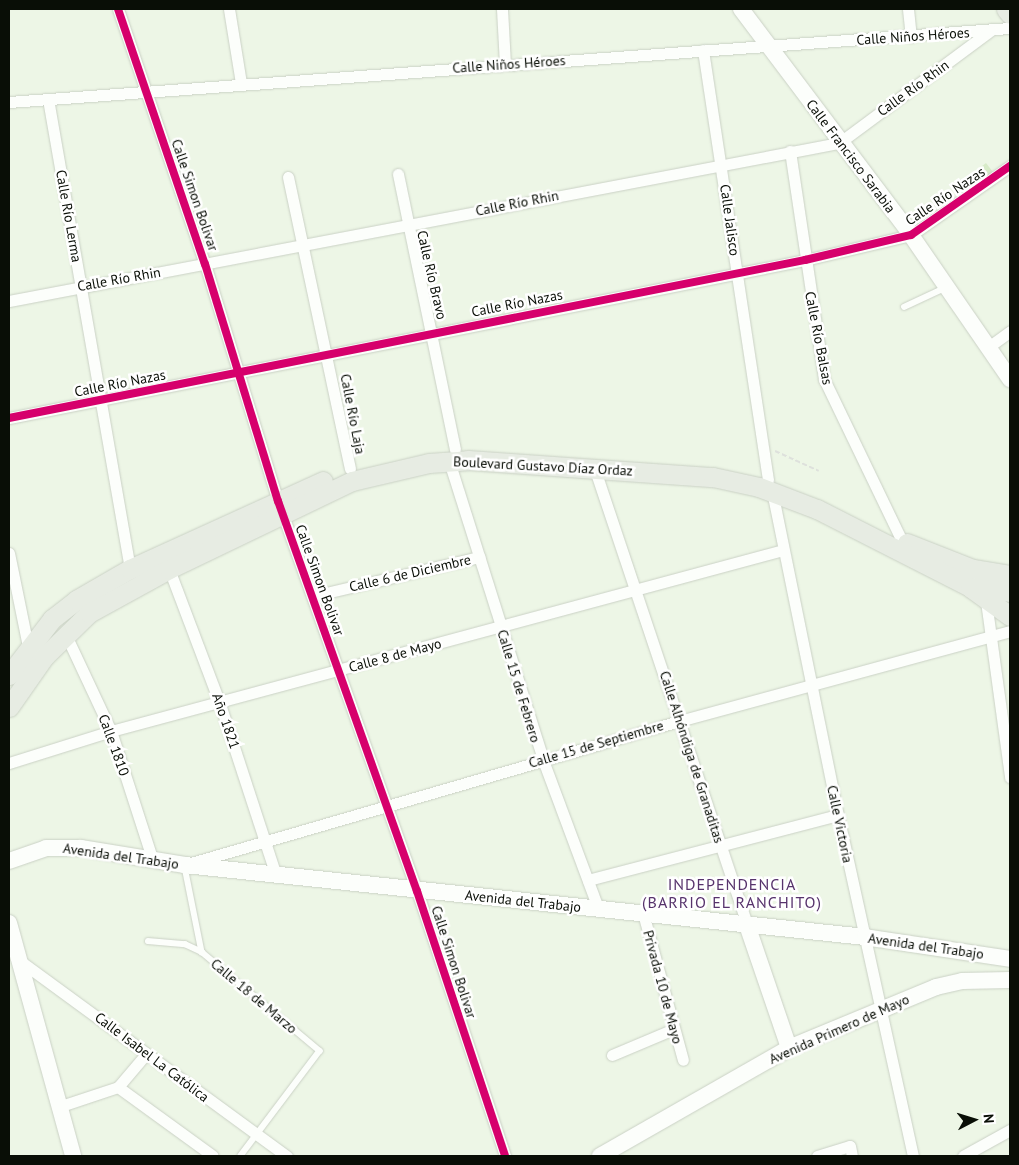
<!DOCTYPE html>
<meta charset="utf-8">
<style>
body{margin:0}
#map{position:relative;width:1019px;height:1165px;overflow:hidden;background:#edf6e6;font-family:"PT Sans",sans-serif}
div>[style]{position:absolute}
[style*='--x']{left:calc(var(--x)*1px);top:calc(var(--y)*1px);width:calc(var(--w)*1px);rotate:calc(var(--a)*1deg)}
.green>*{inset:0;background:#d7ebc8;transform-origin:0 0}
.path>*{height:2px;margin-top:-1px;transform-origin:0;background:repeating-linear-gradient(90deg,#dee1dc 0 5px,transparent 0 7.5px)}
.roads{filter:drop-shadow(0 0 1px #cad1c5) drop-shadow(0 0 1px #cad1c5)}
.lane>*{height:5.5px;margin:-2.75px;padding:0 2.75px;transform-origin:2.75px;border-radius:2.75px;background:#fcfefb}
.street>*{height:11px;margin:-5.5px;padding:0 5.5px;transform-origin:5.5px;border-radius:5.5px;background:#fcfefb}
.secondary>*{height:16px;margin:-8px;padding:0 8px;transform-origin:8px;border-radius:8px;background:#fcfefb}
.primary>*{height:19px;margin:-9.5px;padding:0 9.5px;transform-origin:9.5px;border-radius:9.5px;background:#e7ece3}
.cycleway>*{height:8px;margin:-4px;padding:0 4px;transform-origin:4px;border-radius:4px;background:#d6006c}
span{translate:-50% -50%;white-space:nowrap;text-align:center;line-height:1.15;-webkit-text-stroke:5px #fff;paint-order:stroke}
.street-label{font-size:14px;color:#090e06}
.quarter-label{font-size:16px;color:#57336c;letter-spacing:1px}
.frame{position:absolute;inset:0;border:10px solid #090e06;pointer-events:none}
.north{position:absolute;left:949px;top:1095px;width:50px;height:50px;-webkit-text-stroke:4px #fff;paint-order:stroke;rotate:85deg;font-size:14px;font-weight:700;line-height:20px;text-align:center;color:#090e06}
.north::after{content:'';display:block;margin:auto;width:18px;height:22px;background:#090e06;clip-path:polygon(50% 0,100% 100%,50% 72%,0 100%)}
</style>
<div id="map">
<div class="green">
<i style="left:986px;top:163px;width:11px;height:23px;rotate:52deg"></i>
</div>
<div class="path">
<i style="--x:775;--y:451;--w:48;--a:24.4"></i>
</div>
<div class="roads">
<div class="lane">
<i style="--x:904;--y:307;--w:45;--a:-24.9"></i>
<i style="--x:185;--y:867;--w:87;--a:78.7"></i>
<i style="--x:148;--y:941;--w:37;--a:5"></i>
<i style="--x:185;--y:944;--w:19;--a:25"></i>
<i style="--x:202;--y:952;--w:154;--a:40"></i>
<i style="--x:320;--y:1051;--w:131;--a:127"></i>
</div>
<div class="street">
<i style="--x:118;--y:9;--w:269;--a:71.2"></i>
<i style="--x:205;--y:264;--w:248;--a:72.9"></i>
<i style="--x:278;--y:501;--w:414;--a:70.4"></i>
<i style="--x:417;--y:891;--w:279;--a:71.6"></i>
<i style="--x:229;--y:9;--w:75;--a:80.8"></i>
<i style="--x:502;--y:9;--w:55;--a:86.9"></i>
<i style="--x:908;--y:9;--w:28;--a:84"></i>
<i style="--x:703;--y:50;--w:435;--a:81.4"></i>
<i style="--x:48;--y:99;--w:477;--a:80.1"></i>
<i style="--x:9;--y:102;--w:1004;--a:-4.23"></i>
<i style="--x:790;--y:151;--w:231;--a:81.5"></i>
<i style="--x:824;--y:379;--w:178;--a:64.3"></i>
<i style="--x:398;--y:174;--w:281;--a:78.3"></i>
<i style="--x:288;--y:177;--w:298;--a:78"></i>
<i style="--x:9;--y:301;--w:845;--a:-10.78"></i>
<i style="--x:839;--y:143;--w:189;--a:-36.6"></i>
<i style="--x:987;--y:348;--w:29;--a:-36"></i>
<i style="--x:9;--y:418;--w:812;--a:-11.23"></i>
<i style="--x:805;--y:260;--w:109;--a:-13.3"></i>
<i style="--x:911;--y:235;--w:121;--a:-34.9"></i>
<i style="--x:449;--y:461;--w:313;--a:72.5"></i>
<i style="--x:543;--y:760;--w:158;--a:69.6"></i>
<i style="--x:594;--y:467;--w:483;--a:71.5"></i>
<i style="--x:772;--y:491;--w:331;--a:78.5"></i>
<i style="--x:838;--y:815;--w:349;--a:77.6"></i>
<i style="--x:9;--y:553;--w:95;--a:78.5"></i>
<i style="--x:169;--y:569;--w:141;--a:69.3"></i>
<i style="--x:219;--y:701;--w:183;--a:71.9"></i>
<i style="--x:313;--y:596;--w:171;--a:-13.2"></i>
<i style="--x:986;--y:601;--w:178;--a:82.2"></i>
<i style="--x:65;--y:633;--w:108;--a:64.9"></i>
<i style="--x:111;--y:731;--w:137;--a:72.1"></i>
<i style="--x:9;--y:763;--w:107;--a:-17.4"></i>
<i style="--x:111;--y:731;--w:696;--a:-15.07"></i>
<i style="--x:191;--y:863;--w:508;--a:-16.22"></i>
<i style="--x:679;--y:721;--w:343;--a:-15.2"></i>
<i style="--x:588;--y:880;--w:258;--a:-14.6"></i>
<i style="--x:643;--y:913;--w:152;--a:74.8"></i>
<i style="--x:16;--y:958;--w:336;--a:36.2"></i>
<i style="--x:612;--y:1055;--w:67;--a:-22.8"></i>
<i style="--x:118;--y:1087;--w:117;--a:36"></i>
<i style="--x:58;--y:1107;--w:63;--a:-18.4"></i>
<i style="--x:118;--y:1087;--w:43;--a:-49.7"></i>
<i style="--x:817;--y:1156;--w:34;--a:-17"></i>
<i style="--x:850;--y:1146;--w:10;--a:79"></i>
<i style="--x:963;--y:1156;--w:54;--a:-29"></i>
</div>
<div class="secondary">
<i style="--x:741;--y:9;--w:283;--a:53"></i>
<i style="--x:911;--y:235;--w:175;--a:55.5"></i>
<i style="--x:9;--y:861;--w:39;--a:-19"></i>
<i style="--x:46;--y:848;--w:35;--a:0"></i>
<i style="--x:81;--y:848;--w:105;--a:9.3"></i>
<i style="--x:185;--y:865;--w:684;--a:6.04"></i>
<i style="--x:865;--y:937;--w:147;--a:8.6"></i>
<i style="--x:9;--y:923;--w:242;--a:74.6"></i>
<i style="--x:747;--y:925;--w:130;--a:71.1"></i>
<i style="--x:600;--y:1156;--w:218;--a:-29.7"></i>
<i style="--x:789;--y:1048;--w:159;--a:-22.5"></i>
<i style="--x:936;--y:987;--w:27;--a:-13"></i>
<i style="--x:962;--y:981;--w:48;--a:-1.2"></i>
</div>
<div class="primary">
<i style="--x:1006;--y:9;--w:6;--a:51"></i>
<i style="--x:907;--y:543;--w:71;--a:21.5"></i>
<i style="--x:973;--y:569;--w:37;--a:9"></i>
<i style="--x:971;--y:588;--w:48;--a:35.7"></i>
<i style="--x:9;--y:675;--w:71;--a:-52.5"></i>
<i style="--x:52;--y:619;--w:31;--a:-38"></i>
<i style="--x:76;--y:600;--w:62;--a:-29.9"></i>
<i style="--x:130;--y:569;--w:212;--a:-24.5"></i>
<i style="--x:9;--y:707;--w:61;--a:-55"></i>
<i style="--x:44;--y:657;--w:63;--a:-44.4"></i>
<i style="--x:89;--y:613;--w:91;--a:-28.8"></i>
<i style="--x:169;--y:569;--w:203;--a:-25.7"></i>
<i style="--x:352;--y:481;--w:79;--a:-13.2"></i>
<i style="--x:429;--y:463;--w:39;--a:-4"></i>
<i style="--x:468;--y:460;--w:246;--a:4"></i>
<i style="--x:713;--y:477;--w:47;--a:12.3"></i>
<i style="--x:759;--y:487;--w:62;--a:20.8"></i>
<i style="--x:817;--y:509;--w:172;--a:27"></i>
<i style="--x:970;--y:587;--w:40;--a:7.1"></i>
</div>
</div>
<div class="cycleway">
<i style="--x:118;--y:9;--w:269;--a:71.2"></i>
<i style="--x:205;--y:264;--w:248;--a:72.9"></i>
<i style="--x:278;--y:501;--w:414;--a:70.4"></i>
<i style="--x:417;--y:891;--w:279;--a:71.6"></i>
<i style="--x:9;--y:418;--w:812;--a:-11.23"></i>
<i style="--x:805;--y:260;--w:109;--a:-13.3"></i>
<i style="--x:911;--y:235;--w:121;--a:-34.9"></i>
</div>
<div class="street-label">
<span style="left:913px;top:36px;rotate:-4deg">Calle Niños Héroes</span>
<span style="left:509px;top:64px;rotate:-4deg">Calle Niños Héroes</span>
<span style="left:913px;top:88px;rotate:-36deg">Calle Río Rhin</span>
<span style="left:851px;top:156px;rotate:53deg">Calle Francisco Sarabia</span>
<span style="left:195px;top:195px;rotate:71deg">Calle Simon Bolivar</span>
<span style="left:945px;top:196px;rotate:-34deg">Calle Río Nazas</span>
<span style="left:517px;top:203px;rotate:-11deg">Calle Río Rhin</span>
<span style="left:69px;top:216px;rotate:80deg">Calle Río Lerma</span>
<span style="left:730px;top:220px;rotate:82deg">Calle Jalisco</span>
<span style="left:432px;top:275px;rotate:77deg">Calle Río Bravo</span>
<span style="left:119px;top:279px;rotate:-10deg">Calle Río Rhin</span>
<span style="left:517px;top:303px;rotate:-11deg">Calle Río Nazas</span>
<span style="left:819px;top:338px;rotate:79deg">Calle Río Balsas</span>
<span style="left:120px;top:383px;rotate:-11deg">Calle Río Nazas</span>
<span style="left:353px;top:414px;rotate:79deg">Calle Río Laja</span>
<span style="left:543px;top:466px;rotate:3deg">Boulevard Gustavo Díaz Ordaz</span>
<span style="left:410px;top:573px;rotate:-13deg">Calle 6 de Diciembre</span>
<span style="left:320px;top:580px;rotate:70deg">Calle Simon Bolivar</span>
<span style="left:395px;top:655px;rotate:-15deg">Calle 8 de Mayo</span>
<span style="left:519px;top:686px;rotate:73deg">Calle 15 de Febrero</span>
<span style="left:226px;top:721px;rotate:71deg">Año 1821</span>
<span style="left:596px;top:744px;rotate:-16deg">Calle 15 de Septiembre</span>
<span style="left:114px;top:745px;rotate:70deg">Calle 1810</span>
<span style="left:692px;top:757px;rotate:72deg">Calle Alhóndiga de Granaditas</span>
<span style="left:840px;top:824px;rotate:78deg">Calle Victoria</span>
<span style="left:121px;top:856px;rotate:8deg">Avenida del Trabajo</span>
<span style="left:523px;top:901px;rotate:6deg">Avenida del Trabajo</span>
<span style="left:926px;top:946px;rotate:8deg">Avenida del Trabajo</span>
<span style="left:454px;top:962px;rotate:72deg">Calle Simon Bolivar</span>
<span style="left:663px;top:987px;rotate:75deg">Privada 10 de Mayo</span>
<span style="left:254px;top:996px;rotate:40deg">Calle 18 de Marzo</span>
<span style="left:839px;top:1029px;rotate:-24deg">Avenida Primero de Mayo</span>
<span style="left:152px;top:1057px;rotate:37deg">Calle Isabel La Católica</span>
</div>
<div class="quarter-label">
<span style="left:732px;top:893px">INDEPENDENCIA<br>(BARRIO EL RANCHITO)</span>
</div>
<div class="frame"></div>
<div class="north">N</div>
</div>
